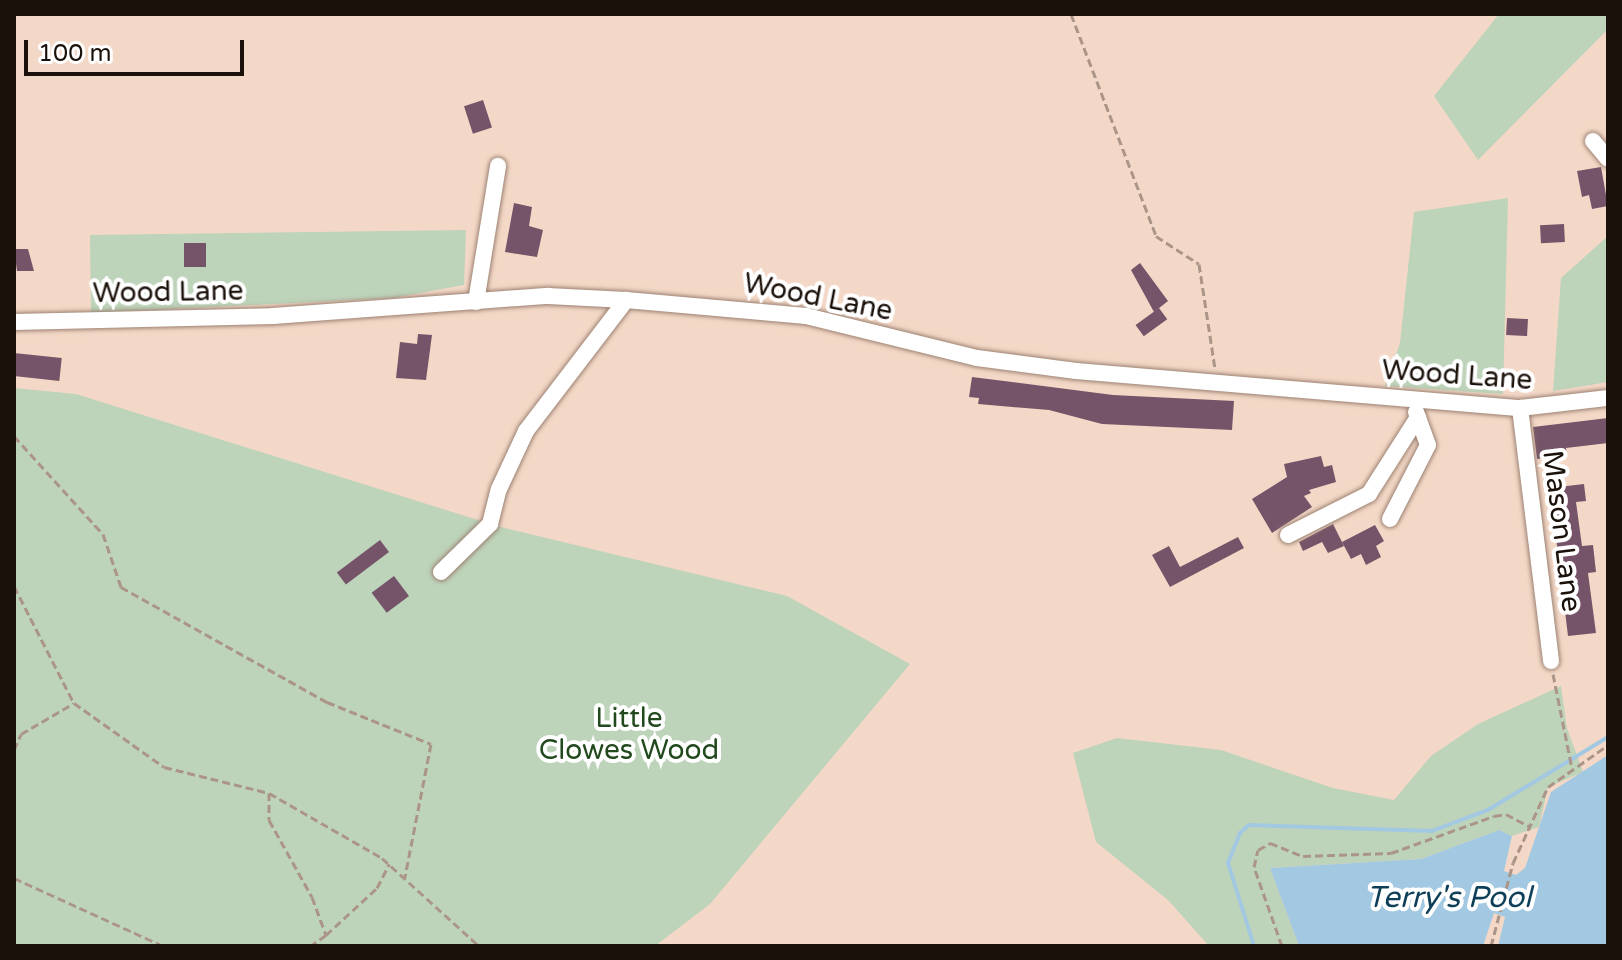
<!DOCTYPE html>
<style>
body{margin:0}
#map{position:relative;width:1622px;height:960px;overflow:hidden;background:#f4d8c7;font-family:"Varela Round",sans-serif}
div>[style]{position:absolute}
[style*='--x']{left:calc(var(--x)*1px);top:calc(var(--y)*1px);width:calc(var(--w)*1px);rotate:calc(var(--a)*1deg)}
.green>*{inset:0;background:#bdd3ba}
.water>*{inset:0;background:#a2c8e2}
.stream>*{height:4px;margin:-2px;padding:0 2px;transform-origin:2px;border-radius:2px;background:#a2c8e2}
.building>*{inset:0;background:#755469;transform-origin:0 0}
.path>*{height:3px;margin-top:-1.5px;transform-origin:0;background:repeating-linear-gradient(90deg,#ab9588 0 8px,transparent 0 12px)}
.roads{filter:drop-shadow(0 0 2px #9c8272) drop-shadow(0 0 2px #9c8272)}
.minor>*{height:16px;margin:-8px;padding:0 8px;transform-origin:8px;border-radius:8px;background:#fff}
span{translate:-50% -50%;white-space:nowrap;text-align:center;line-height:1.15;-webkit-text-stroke:8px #fff;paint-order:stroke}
.street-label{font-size:28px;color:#1b110b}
.park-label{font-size:28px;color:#21491d}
.water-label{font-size:30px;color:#0e3e58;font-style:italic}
.frame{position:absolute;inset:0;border:16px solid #1b110b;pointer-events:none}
.scale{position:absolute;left:24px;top:40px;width:220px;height:36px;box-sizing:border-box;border:4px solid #1b110b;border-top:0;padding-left:10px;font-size:24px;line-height:28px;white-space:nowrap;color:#1b110b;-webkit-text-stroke:6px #fff;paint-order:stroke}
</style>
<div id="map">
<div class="green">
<i style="clip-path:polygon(1499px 14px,1608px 14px,1608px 29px,1478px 160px,1434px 96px)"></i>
<i style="clip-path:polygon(1508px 198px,1503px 394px,1385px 386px,1400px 343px,1414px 212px)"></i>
<i style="clip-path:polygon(466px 230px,464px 285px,393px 298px,91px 313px,90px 235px)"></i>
<i style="clip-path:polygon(1608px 236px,1608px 382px,1553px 391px,1561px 278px)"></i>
<i style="clip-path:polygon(14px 388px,76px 394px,497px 526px,787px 596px,910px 664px,710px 904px,655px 946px,14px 946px)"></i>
<i style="clip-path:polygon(1561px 686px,1567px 728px,1583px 772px,1548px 787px,1539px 827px,1512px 836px,1499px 830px,1421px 859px,1270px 868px,1299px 946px,1209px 946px,1168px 900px,1096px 842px,1073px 753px,1117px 738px,1221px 750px,1333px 788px,1394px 800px,1431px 756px,1478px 724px)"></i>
</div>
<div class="water">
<i style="clip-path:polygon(1608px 755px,1608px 946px,1498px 946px,1505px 917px,1494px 913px,1483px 946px,1299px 946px,1270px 868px,1421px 859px,1499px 830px,1512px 836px,1504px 871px,1516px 875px,1525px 868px,1551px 792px)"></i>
</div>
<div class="stream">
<i style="--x:1254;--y:946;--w:87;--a:-107.4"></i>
<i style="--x:1228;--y:863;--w:32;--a:-68"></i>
<i style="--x:1240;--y:833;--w:12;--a:-42"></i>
<i style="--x:1249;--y:825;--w:183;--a:1.9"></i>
<i style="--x:1432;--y:831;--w:60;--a:-20.6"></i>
<i style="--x:1488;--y:810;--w:140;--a:-31.3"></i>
</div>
<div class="building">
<i style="left:483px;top:100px;width:29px;height:20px;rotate:72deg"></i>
<i style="clip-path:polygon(1601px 167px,1608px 206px,1592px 209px,1589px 195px,1582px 197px,1577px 171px)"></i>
<i style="clip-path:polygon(514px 203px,532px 207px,529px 226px,543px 230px,537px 257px,505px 252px)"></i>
<i style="left:1564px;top:224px;width:18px;height:24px;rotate:87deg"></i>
<i style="left:184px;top:243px;width:22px;height:24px"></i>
<i style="clip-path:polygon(14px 249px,28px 249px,34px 271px,17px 271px)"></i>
<i style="clip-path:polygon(1140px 263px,1168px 301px,1154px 312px,1131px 270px)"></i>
<i style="left:1159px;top:308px;width:14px;height:29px;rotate:54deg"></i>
<i style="left:1507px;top:318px;width:21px;height:17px;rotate:3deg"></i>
<i style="clip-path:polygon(418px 334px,432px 335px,426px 380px,396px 378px,400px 342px,417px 344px)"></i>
<i style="left:14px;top:353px;width:48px;height:23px;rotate:6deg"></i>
<i style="clip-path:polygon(972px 377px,1113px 395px,1234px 401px,1232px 430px,1102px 424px,1049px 410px,978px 404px,979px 398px,969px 397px)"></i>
<i style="clip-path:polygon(1608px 418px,1608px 443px,1566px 448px,1567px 455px,1537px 459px,1533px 427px)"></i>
<i style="clip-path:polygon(1321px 456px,1324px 467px,1332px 465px,1336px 482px,1309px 490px,1311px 493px,1304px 496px,1312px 507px,1272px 533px,1252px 499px,1287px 477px,1284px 464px)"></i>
<i style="clip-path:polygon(1584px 484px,1586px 501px,1576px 502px,1582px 546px,1593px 545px,1596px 572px,1588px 573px,1596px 633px,1568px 636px,1550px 488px)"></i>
<i style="clip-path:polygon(1333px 524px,1344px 546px,1328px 553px,1322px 542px,1303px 551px,1299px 542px)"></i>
<i style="clip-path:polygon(1375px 525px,1384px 541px,1376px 546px,1381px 557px,1366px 565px,1361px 554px,1351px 559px,1342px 542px)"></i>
<i style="clip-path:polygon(1238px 537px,1244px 548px,1170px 587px,1152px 555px,1169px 546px,1180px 567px)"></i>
<i style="left:380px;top:540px;width:15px;height:54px;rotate:53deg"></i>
<i style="left:394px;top:576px;width:25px;height:28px;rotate:53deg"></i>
</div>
<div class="path">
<i style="--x:1071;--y:14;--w:238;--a:69"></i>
<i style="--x:1156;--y:236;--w:51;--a:33.1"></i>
<i style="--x:1199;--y:264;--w:105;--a:81.3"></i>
<i style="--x:14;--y:436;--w:132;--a:47.8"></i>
<i style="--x:103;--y:534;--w:56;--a:71.2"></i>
<i style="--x:121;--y:587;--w:236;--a:29.2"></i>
<i style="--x:327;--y:702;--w:112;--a:22"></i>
<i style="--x:431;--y:744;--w:136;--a:101.1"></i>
<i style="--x:14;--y:586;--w:131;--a:62.9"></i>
<i style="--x:74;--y:703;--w:110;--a:35.4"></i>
<i style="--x:164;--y:767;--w:108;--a:13.9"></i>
<i style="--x:269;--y:793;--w:130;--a:29.9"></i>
<i style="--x:382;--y:858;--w:131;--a:42.2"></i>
<i style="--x:1553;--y:674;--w:96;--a:78.6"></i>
<i style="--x:14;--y:750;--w:17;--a:-66"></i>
<i style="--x:21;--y:734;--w:61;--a:-30.3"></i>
<i style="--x:269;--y:793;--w:27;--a:90"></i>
<i style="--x:269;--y:820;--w:88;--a:60.8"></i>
<i style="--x:312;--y:897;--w:40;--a:69.8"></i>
<i style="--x:326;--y:935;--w:19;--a:145"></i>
<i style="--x:14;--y:878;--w:164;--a:24.5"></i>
<i style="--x:326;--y:935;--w:69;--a:-42.7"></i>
<i style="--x:377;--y:888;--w:27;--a:-63"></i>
<i style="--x:1282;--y:946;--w:84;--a:-109.5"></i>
<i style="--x:1254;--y:867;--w:17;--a:-77"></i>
<i style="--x:1258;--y:850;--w:14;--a:-30"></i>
<i style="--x:1270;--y:843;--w:35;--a:22"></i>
<i style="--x:1303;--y:856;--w:88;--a:-2"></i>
<i style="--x:1391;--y:853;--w:109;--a:-19.8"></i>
<i style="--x:1494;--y:816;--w:12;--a:-9"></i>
<i style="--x:1506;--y:814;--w:27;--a:28"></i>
<i style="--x:1491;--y:946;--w:86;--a:-75.2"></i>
<i style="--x:1513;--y:863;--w:84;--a:-65.3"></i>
<i style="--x:1548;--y:787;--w:73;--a:-35"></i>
</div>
<div class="roads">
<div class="minor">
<i style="--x:1593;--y:141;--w:23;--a:50"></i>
<i style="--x:476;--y:302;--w:138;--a:-80.8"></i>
<i style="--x:14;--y:322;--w:259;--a:-1.3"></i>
<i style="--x:273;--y:316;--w:276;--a:-4.2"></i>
<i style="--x:548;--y:296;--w:78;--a:2.9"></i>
<i style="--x:626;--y:300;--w:181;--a:5.1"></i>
<i style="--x:806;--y:316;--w:176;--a:13.8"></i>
<i style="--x:977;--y:358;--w:100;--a:7.5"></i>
<i style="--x:1076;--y:371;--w:446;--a:4.8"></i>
<i style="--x:1520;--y:408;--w:89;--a:-6.5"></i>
<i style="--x:1520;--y:408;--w:255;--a:83"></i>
<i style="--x:1390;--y:519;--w:83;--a:-62.8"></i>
<i style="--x:1428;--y:445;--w:35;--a:-110"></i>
<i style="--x:1288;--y:535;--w:91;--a:-26.8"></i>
<i style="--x:1369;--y:494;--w:91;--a:-57.5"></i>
<i style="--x:441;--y:572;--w:69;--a:-44.4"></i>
<i style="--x:490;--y:524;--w:36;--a:-76"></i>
<i style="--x:499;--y:489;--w:64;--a:-65"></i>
<i style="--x:526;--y:431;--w:165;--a:-52.6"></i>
</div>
</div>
<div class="street-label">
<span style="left:168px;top:292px;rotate:-1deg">Wood Lane</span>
<span style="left:818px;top:297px;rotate:11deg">Wood Lane</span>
<span style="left:1457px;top:375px;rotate:4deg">Wood Lane</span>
<span style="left:1562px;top:531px;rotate:83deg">Mason Lane</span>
</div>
<div class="park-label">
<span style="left:629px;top:734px">Little<br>Clowes Wood</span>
</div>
<div class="water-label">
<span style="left:1449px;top:898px">Terry's Pool</span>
</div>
<div class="frame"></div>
<div class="scale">100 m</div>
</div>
